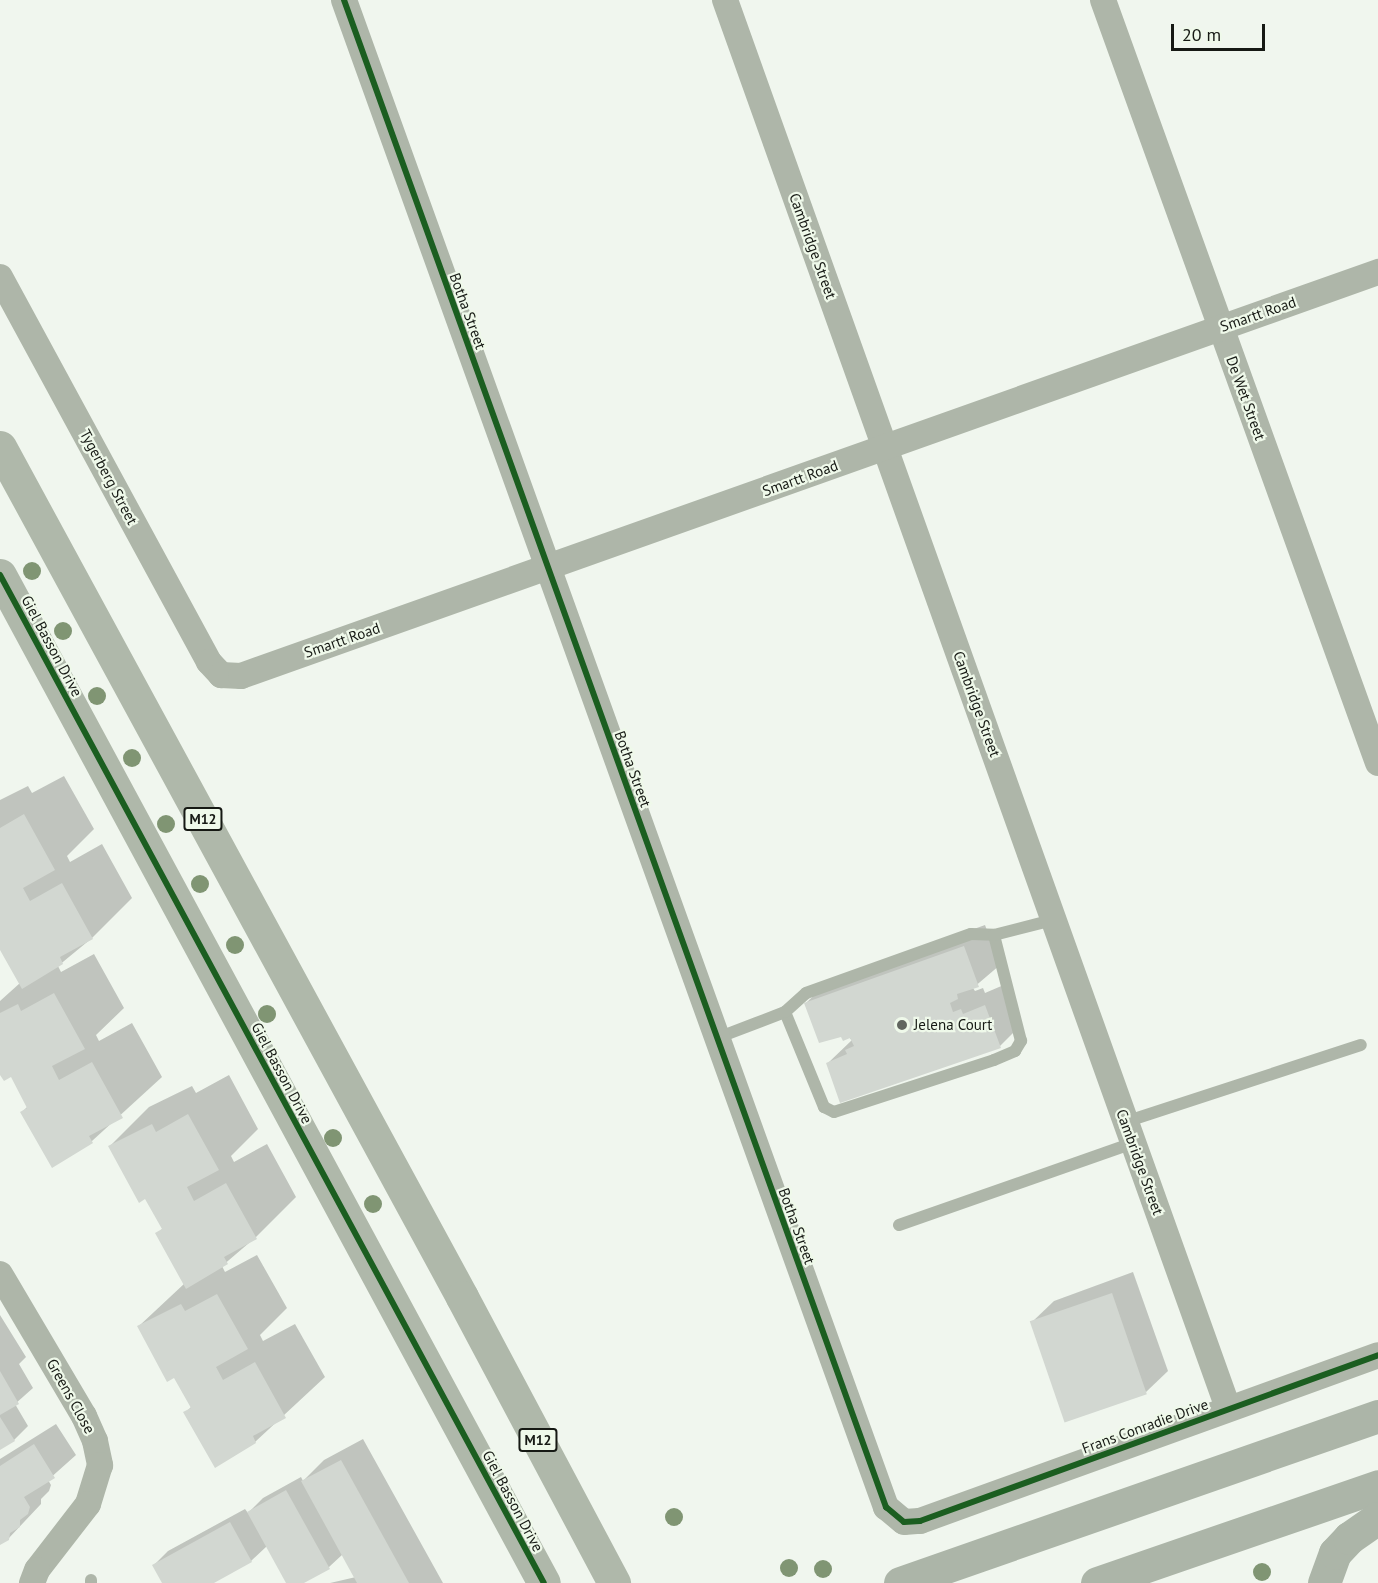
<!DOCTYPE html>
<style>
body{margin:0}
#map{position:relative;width:1378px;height:1583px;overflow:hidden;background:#f0f6ee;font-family:"PT Sans",sans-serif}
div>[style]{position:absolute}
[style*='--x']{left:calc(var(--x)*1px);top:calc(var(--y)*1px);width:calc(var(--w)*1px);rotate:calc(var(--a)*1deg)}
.shadow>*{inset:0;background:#0003}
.building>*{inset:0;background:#d2d7d1;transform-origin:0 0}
.service>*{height:12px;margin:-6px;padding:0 6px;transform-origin:6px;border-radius:6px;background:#aeb6a9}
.minor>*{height:26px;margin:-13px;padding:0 13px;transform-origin:13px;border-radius:13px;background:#aeb6a9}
.secondary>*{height:33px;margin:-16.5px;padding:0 16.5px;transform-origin:16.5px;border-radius:16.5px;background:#acb5a8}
.primary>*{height:33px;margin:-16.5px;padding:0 16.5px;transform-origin:16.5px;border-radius:16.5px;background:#afb8aa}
.cycleway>*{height:6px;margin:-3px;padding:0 3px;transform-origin:3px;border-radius:3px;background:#1b5e20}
.trees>*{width:18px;height:18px;margin:-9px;border-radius:50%;background:#809573}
.dots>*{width:16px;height:16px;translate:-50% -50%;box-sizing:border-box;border:3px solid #eff9ea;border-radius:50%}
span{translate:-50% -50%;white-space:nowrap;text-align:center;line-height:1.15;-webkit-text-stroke:4.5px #eff9ea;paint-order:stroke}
.shield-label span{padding:2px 4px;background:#eff9ea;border:2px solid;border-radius:4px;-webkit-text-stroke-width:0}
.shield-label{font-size:14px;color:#161914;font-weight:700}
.street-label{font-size:15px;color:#161914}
.poi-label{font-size:15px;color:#161914}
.left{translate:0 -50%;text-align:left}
.scale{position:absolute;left:1171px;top:24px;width:94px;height:27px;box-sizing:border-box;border:3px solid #161914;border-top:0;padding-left:8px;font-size:18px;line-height:21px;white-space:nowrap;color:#161914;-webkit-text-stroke:4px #eff9ea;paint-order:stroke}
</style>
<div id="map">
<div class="shadow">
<i style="clip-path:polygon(64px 776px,94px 829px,67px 856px,70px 862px,102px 844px,132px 898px,92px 938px,58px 966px,61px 972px,94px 954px,124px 1008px,96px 1035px,99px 1041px,132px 1023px,162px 1077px,92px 1141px,52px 1166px,22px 1112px,28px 1106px,11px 1075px,0 1071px,0 1001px,20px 983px,0 947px,0 800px,28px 786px,32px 793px)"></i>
<i style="clip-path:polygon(985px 925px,1000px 965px,973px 988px,975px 991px,983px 988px,985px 993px,1006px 984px,1021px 1025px,1000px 1046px,828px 1063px,852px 1040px,806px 1003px,828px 982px)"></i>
<i style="clip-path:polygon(229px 1075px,258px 1129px,231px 1156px,234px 1162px,267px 1144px,296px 1197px,256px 1237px,222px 1266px,225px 1272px,257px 1255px,287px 1308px,260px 1335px,263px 1341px,295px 1324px,325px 1377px,255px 1442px,185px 1413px,192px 1406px,175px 1376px,139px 1326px,185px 1283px,157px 1234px,163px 1228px,146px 1196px,109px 1147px,149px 1107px,192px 1086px,196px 1093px)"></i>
<i style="clip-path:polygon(1133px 1272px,1168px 1371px,1146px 1392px,1032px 1322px,1054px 1301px)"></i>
<i style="clip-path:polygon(0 1315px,26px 1357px,19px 1364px,33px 1388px,15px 1404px,28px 1426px,14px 1440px,0 1448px)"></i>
<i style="clip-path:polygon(56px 1424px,76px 1455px,48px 1480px,51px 1485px,49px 1491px,41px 1499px,41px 1504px,8px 1539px,0 1543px,0 1459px)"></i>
<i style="clip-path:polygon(363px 1439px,443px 1583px,330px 1583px,356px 1577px,343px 1554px,329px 1567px,301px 1583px,287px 1583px,267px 1546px,251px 1561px,211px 1583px,164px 1583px,154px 1565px,168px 1551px,245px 1509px,248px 1513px,263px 1498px,301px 1477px,303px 1481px,324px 1460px)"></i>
</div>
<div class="building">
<i style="clip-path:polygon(24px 814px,55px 870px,23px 888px,30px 901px,62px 883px,93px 939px,60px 957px,63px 964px,22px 989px,0 950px,0 828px)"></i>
<i style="clip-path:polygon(964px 946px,979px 987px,957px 994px,958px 999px,950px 1003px,953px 1012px,961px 1009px,963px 1014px,985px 1005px,1001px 1048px,840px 1103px,826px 1063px,847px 1054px,845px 1050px,854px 1046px,850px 1038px,843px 1041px,841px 1037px,819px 1043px,804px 1003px)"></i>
<i style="clip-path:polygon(54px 993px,85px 1049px,52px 1066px,59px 1080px,92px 1062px,123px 1118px,89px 1136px,93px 1143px,52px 1168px,20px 1112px,27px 1108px,11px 1077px,4px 1081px,0 1075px,0 1013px,18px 1004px,21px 1011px)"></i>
<i style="clip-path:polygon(188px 1114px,219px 1170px,187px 1187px,194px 1201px,226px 1183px,257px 1239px,224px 1257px,228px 1264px,186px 1289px,155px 1233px,162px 1229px,145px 1199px,139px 1203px,108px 1146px,152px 1124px,156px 1132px)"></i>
<i style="left:1112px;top:1293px;width:107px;height:87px;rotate:71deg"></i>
<i style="clip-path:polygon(217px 1294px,248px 1349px,216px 1367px,223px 1380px,255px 1362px,286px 1418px,253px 1436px,256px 1443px,215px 1468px,183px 1412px,191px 1408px,174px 1378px,167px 1382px,137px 1326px,181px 1304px,185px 1311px)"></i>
<i style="clip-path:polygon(0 1371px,19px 1404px,0 1415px)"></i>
<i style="clip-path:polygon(0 1417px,15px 1441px,0 1450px)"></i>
<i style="clip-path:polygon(34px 1444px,55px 1478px,24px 1497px,30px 1507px,28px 1514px,20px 1520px,20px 1527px,10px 1533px,9px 1540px,0 1545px,0 1466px)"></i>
<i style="clip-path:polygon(341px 1460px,409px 1583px,357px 1583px,301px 1481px)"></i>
<i style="clip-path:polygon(286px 1490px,330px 1569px,304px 1583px,286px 1583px,247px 1512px)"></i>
<i style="clip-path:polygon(230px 1522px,252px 1562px,214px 1583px,162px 1583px,152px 1565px)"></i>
</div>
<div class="service">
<i style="--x:785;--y:1012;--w:103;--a:67.7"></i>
<i style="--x:824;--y:1107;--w:11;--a:27"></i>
<i style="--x:834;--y:1112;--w:168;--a:-18"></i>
<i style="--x:994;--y:1060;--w:23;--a:-23"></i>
<i style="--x:1015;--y:1051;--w:12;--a:-59"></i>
<i style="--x:1021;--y:1041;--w:109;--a:-104.3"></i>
<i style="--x:717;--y:1038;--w:73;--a:-20.9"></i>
<i style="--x:785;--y:1012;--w:28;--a:-42"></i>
<i style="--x:806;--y:993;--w:175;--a:-19.7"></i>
<i style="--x:971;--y:934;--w:23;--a:2"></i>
<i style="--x:994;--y:935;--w:61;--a:-14.3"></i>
<i style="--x:1125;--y:1122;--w:248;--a:-18.1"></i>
<i style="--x:899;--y:1225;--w:248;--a:-19.3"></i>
<i style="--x:91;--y:1580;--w:3;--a:90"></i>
</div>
<div class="minor">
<i style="--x:344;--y:0;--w:1602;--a:70.22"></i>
<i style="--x:886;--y:1507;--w:23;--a:40"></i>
<i style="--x:904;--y:1522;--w:16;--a:-4"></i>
<i style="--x:920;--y:1521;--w:487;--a:-19.9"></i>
<i style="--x:725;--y:0;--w:1495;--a:70.34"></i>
<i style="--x:1103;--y:0;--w:811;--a:70.18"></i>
<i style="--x:0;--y:277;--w:438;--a:61.5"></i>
<i style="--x:209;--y:662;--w:18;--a:47"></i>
<i style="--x:221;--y:675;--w:20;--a:3"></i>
<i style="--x:241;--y:676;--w:1207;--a:-19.56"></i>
<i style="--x:0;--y:1274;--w:165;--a:59.4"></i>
<i style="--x:84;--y:1416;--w:27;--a:66"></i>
<i style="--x:95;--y:1441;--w:25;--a:78"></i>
<i style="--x:100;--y:1465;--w:41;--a:107.1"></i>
<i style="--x:88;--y:1504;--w:83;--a:127.7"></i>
<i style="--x:37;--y:1570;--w:14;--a:111"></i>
</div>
<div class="secondary">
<i style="--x:900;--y:1583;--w:506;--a:-19.26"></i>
<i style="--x:1097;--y:1583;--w:297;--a:-19"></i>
<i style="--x:1324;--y:1583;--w:32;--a:-70"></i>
<i style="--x:1335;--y:1553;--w:21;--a:-47"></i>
<i style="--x:1349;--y:1538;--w:35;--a:-35"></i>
</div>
<div class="primary">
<i style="--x:0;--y:447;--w:967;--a:61.47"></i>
<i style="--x:462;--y:1297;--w:324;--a:62"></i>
<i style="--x:0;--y:575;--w:1145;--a:61.65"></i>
</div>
<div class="cycleway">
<i style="--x:344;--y:0;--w:1602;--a:70.22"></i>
<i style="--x:886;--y:1507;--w:23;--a:40"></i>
<i style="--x:904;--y:1522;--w:16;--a:-4"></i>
<i style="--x:920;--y:1521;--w:487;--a:-19.9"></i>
<i style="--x:0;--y:575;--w:1145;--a:61.65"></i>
</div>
<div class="trees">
<i style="left:32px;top:571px"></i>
<i style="left:63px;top:631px"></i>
<i style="left:97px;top:696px"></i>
<i style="left:132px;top:758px"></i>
<i style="left:166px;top:824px"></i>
<i style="left:200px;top:884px"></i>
<i style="left:235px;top:945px"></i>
<i style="left:267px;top:1014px"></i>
<i style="left:333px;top:1138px"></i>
<i style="left:373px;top:1204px"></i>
<i style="left:674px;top:1517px"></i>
<i style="left:789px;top:1568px"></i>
<i style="left:823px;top:1569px"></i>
<i style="left:1262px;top:1572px"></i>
</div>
<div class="dots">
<i style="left:902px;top:1025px;background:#626660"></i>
</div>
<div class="shield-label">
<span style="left:203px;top:819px">M12</span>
<span style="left:538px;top:1440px">M12</span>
</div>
<div class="street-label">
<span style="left:813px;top:246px;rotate:70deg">Cambridge Street</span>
<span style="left:468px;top:311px;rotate:70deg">Botha Street</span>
<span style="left:1258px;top:314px;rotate:-19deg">Smartt Road</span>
<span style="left:1246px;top:398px;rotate:70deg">De Wet Street</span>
<span style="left:109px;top:477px;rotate:62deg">Tygerberg Street</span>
<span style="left:800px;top:478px;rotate:-20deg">Smartt Road</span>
<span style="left:342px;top:640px;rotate:-19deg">Smartt Road</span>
<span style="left:52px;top:646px;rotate:62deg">Giel Basson Drive</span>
<span style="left:977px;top:704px;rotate:70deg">Cambridge Street</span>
<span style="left:633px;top:769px;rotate:70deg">Botha Street</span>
<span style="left:282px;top:1073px;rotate:62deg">Giel Basson Drive</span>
<span style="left:1140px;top:1162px;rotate:70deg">Cambridge Street</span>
<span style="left:797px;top:1226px;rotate:70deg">Botha Street</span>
<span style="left:71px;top:1396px;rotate:61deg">Greens Close</span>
<span style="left:1145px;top:1426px;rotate:-20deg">Frans Conradie Drive</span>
<span style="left:513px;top:1501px;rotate:62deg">Giel Basson Drive</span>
</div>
<div class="poi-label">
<span class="left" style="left:914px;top:1025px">Jelena Court</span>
</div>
<div class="scale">20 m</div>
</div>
